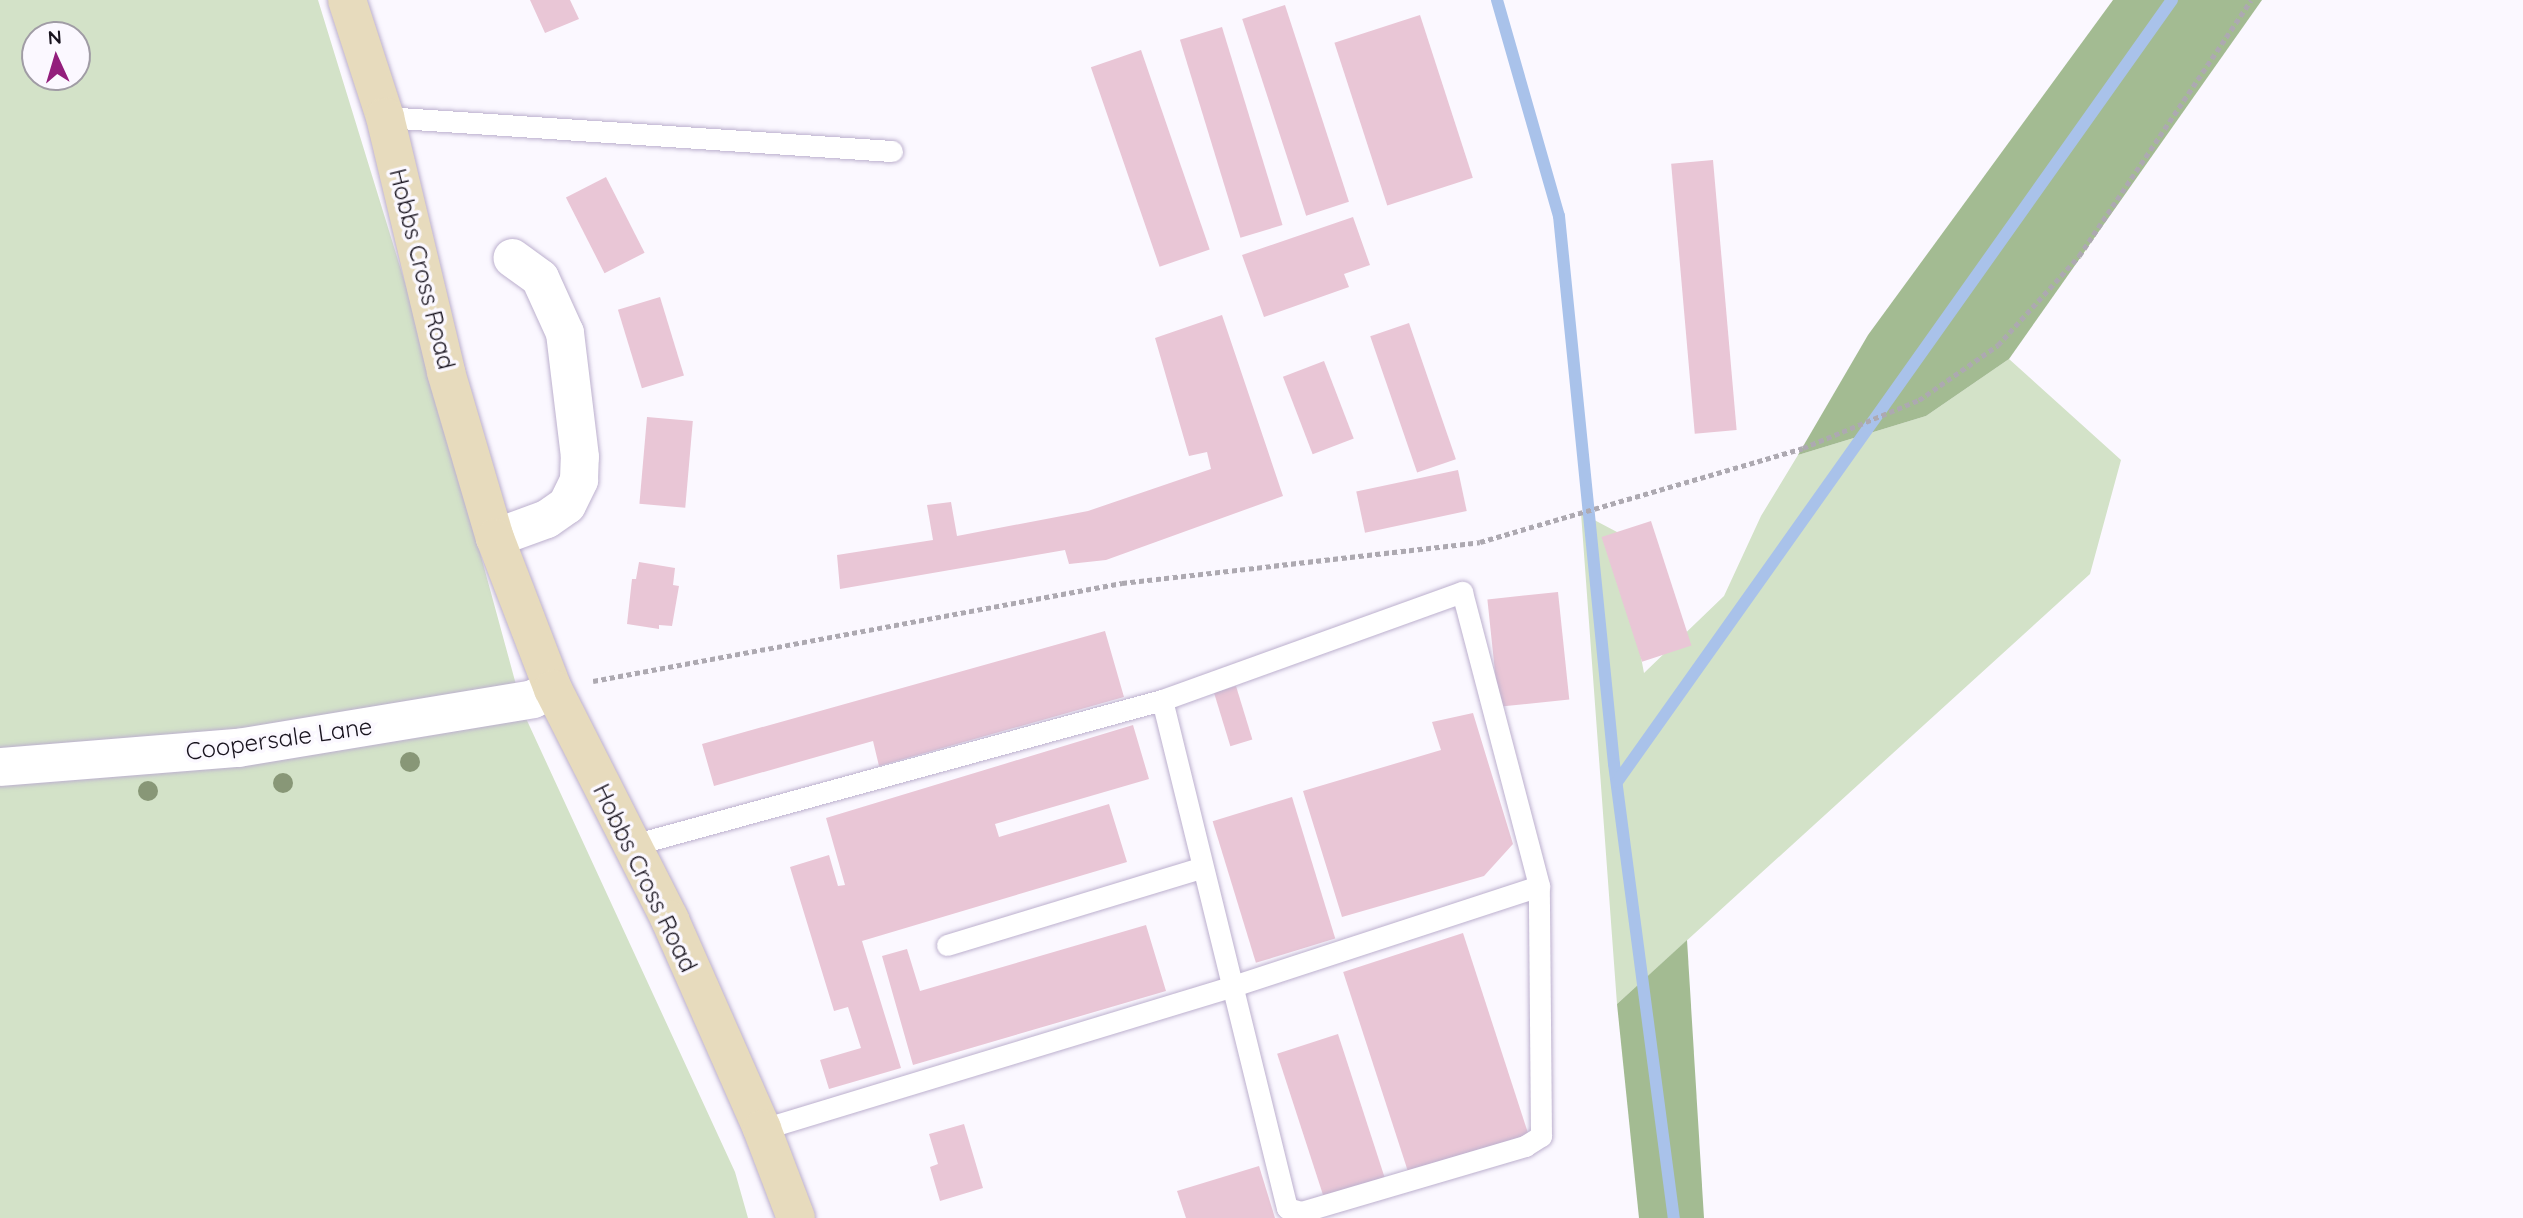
<!DOCTYPE html>
<style>
body{margin:0}
#map{position:relative;width:2523px;height:1218px;overflow:hidden;background:#fbf8ff;font-family:Quicksand,sans-serif}
div>[style]{position:absolute}
[style*='--x']{left:calc(var(--x)*1px);top:calc(var(--y)*1px);width:calc(var(--w)*1px);rotate:calc(var(--a)*1deg)}
.green>*{inset:0;background:#d3e2c8}
.forest>*{inset:0;background:#a3bb92}
.stream>*{height:12px;margin:-6px;padding:0 6px;transform-origin:6px;border-radius:6px;background:#a9c2ea}
.building>*{inset:0;background:#e9c6d6;transform-origin:0 0}
.path>*{height:4.5px;margin-top:-2.25px;transform-origin:0;background:repeating-linear-gradient(90deg,#ada9b1 0 5px,transparent 0 8.5px)}
.roads{filter:drop-shadow(0 0 2px #bcb0ce) drop-shadow(0 0 2px #bcb0ce)}
.lane>*{height:21px;margin:-10.5px;padding:0 10.5px;transform-origin:10.5px;border-radius:10.5px;background:#fff}
.street>*{height:38px;margin:-19px;padding:0 19px;transform-origin:19px;border-radius:19px;background:#fff}
.secondary>*{height:38px;margin:-19px;padding:0 19px;transform-origin:19px;border-radius:19px;background:#e7dbbd}
.trees>*{width:20px;height:20px;margin:-10px;border-radius:50%;background:#889777}
span{translate:-50% -50%;white-space:nowrap;text-align:center;line-height:1.15;-webkit-text-stroke:7px #fbf8ff;paint-order:stroke}
.street-label{font-size:24px;color:#18131e}
.north{position:absolute;left:21px;top:21px;width:70px;height:70px;box-sizing:border-box;background:#fbf8ff;border:2px solid #a09ca5;border-radius:50%;rotate:356deg;font-size:19px;font-weight:700;line-height:28px;text-align:center;color:#18131e}
.north::after{content:'';display:block;margin:auto;width:24px;height:32px;background:#931e7c;clip-path:polygon(50% 0,100% 100%,50% 72%,0 100%)}
</style>
<div id="map">
<div class="green">
<i style="clip-path:polygon(evenodd,0 0,318px 0,418px 325px,524px 714px,735px 1172px,748px 1218px,0 1218px,0 0,35px 35px,77px 35px,77px 77px,35px 77px,35px 35px)"></i>
<i style="clip-path:polygon(2009px 359px,2121px 460px,2090px 574px,1617px 1004px,1581px 513px,1617px 532px,1644px 673px,1724px 596px,1761px 516px,1798px 455px,1926px 416px)"></i>
</div>
<div class="forest">
<i style="clip-path:polygon(2113px 0,2262px 0,2009px 359px,1926px 416px,1798px 455px,1868px 335px)"></i>
<i style="clip-path:polygon(1687px 940px,1704px 1218px,1639px 1218px,1617px 1004px)"></i>
</div>
<div class="stream">
<i style="--x:1497;--y:0;--w:225;--a:74"></i>
<i style="--x:1559;--y:216;--w:551;--a:84.27"></i>
<i style="--x:1614;--y:764;--w:458;--a:82.5"></i>
<i style="--x:1617;--y:782;--w:959;--a:-54.64"></i>
</div>
<div class="building">
<i style="clip-path:polygon(530px 0,570px 0,579px 19px,545px 33px)"></i>
<i style="left:1285px;top:5px;width:207px;height:45px;rotate:72deg"></i>
<i style="left:1420px;top:15px;width:171px;height:90px;rotate:72deg"></i>
<i style="left:1222px;top:27px;width:207px;height:44px;rotate:73deg"></i>
<i style="left:1141px;top:50px;width:211px;height:53px;rotate:71deg"></i>
<i style="left:1713px;top:160px;width:271px;height:42px;rotate:85deg"></i>
<i style="left:606px;top:177px;width:85px;height:45px;rotate:63deg"></i>
<i style="clip-path:polygon(1353px 217px,1370px 265px,1344px 274px,1349px 287px,1264px 317px,1242px 255px)"></i>
<i style="left:660px;top:297px;width:82px;height:44px;rotate:73deg"></i>
<i style="clip-path:polygon(1222px 315px,1283px 496px,1106px 560px,1069px 564px,1065px 550px,840px 589px,837px 555px,933px 540px,927px 505px,951px 502px,957px 536px,1088px 511px,1211px 469px,1207px 452px,1189px 456px,1155px 338px)"></i>
<i style="left:1409px;top:323px;width:144px;height:41px;rotate:71deg"></i>
<i style="left:1324px;top:361px;width:83px;height:44px;rotate:69deg"></i>
<i style="left:647px;top:417px;width:46px;height:87px;rotate:5deg"></i>
<i style="left:1458px;top:470px;width:42px;height:104px;rotate:78deg"></i>
<i style="left:1651px;top:521px;width:131px;height:52px;rotate:72deg"></i>
<i style="clip-path:polygon(639px 562px,675px 568px,673px 585px,679px 586px,672px 626px,659px 625px,659px 629px,627px 624px,632px 579px,636px 579px)"></i>
<i style="left:1558px;top:592px;width:108px;height:71px;rotate:84deg"></i>
<i style="clip-path:polygon(1105px 631px,1124px 697px,879px 766px,873px 741px,714px 786px,702px 744px)"></i>
<i style="left:1236px;top:686px;width:56px;height:23px;rotate:73deg"></i>
<i style="clip-path:polygon(1473px 713px,1513px 844px,1484px 876px,1342px 917px,1303px 791px,1441px 750px,1432px 722px)"></i>
<i style="clip-path:polygon(1133px 725px,1149px 779px,995px 824px,999px 837px,1109px 804px,1127px 862px,862px 941px,901px 1068px,829px 1089px,820px 1060px,861px 1048px,848px 1007px,834px 1011px,790px 867px,829px 855px,838px 886px,845px 885px,826px 818px)"></i>
<i style="left:1292px;top:797px;width:148px;height:83px;rotate:73deg"></i>
<i style="clip-path:polygon(1146px 925px,1166px 991px,913px 1065px,882px 956px,907px 949px,920px 991px)"></i>
<i style="left:1463px;top:933px;width:215px;height:126px;rotate:72deg"></i>
<i style="left:1338px;top:1034px;width:157px;height:64px;rotate:72deg"></i>
<i style="clip-path:polygon(964px 1124px,983px 1188px,940px 1201px,930px 1167px,938px 1164px,929px 1134px)"></i>
<i style="clip-path:polygon(1259px 1166px,1275px 1218px,1186px 1218px,1177px 1191px)"></i>
</div>
<div class="path">
<i style="--x:593;--y:681;--w:538;--a:-10.5"></i>
<i style="--x:1122;--y:583;--w:360;--a:-6.5"></i>
<i style="--x:1480;--y:542;--w:336;--a:-16.2"></i>
<i style="--x:1803;--y:448;--w:126;--a:-22.5"></i>
<i style="--x:1919;--y:400;--w:96;--a:-34.8"></i>
<i style="--x:1998;--y:345;--w:120;--a:-47.7"></i>
<i style="--x:2079;--y:256;--w:308;--a:-56.1"></i>
</div>
<div class="roads">
<div class="lane">
<i style="--x:385;--y:117;--w:508;--a:3.84"></i>
<i style="--x:1162;--y:700;--w:523;--a:76.18"></i>
<i style="--x:1287;--y:1208;--w:15;--a:16"></i>
<i style="--x:1301;--y:1212;--w:234;--a:-16.4"></i>
<i style="--x:1525;--y:1146;--w:19;--a:-32"></i>
<i style="--x:1541;--y:1136;--w:250;--a:-90.5"></i>
<i style="--x:629;--y:846;--w:553;--a:-15.32"></i>
<i style="--x:1162;--y:700;--w:319;--a:-19.8"></i>
<i style="--x:1462;--y:592;--w:304;--a:75.3"></i>
<i style="--x:1539;--y:886;--w:325;--a:161.9"></i>
<i style="--x:1230;--y:987;--w:489;--a:163.1"></i>
<i style="--x:947;--y:945;--w:265;--a:-16.9"></i>
</div>
<div class="street">
<i style="--x:495;--y:538;--w:55;--a:-20.1"></i>
<i style="--x:547;--y:519;--w:24;--a:-35"></i>
<i style="--x:567;--y:505;--w:28;--a:-64"></i>
<i style="--x:579;--y:480;--w:23;--a:-88"></i>
<i style="--x:580;--y:457;--w:125;--a:-96.9"></i>
<i style="--x:565;--y:333;--w:60;--a:-114.4"></i>
<i style="--x:540;--y:278;--w:34;--a:-144"></i>
<i style="--x:0;--y:767;--w:239;--a:-4.6"></i>
<i style="--x:238;--y:748;--w:299;--a:-9.4"></i>
<i style="--x:533;--y:699;--w:22;--a:-27"></i>
</div>
<div class="secondary">
<i style="--x:347;--y:0;--w:123;--a:72"></i>
<i style="--x:385;--y:117;--w:262;--a:76.5"></i>
<i style="--x:446;--y:372;--w:173;--a:73.6"></i>
<i style="--x:495;--y:538;--w:162;--a:69"></i>
<i style="--x:553;--y:689;--w:259;--a:63.1"></i>
<i style="--x:670;--y:920;--w:228;--a:66.2"></i>
<i style="--x:762;--y:1129;--w:95;--a:69.1"></i>
</div>
</div>
<div class="trees">
<i style="left:410px;top:762px"></i>
<i style="left:283px;top:783px"></i>
<i style="left:148px;top:791px"></i>
</div>
<div class="street-label">
<span style="left:422px;top:269px;rotate:76deg">Hobbs Cross Road</span>
<span style="left:279px;top:739px;rotate:-8deg">Coopersale Lane</span>
<span style="left:645px;top:878px;rotate:64deg">Hobbs Cross Road</span>
</div>
<div class="north">N</div>
</div>
